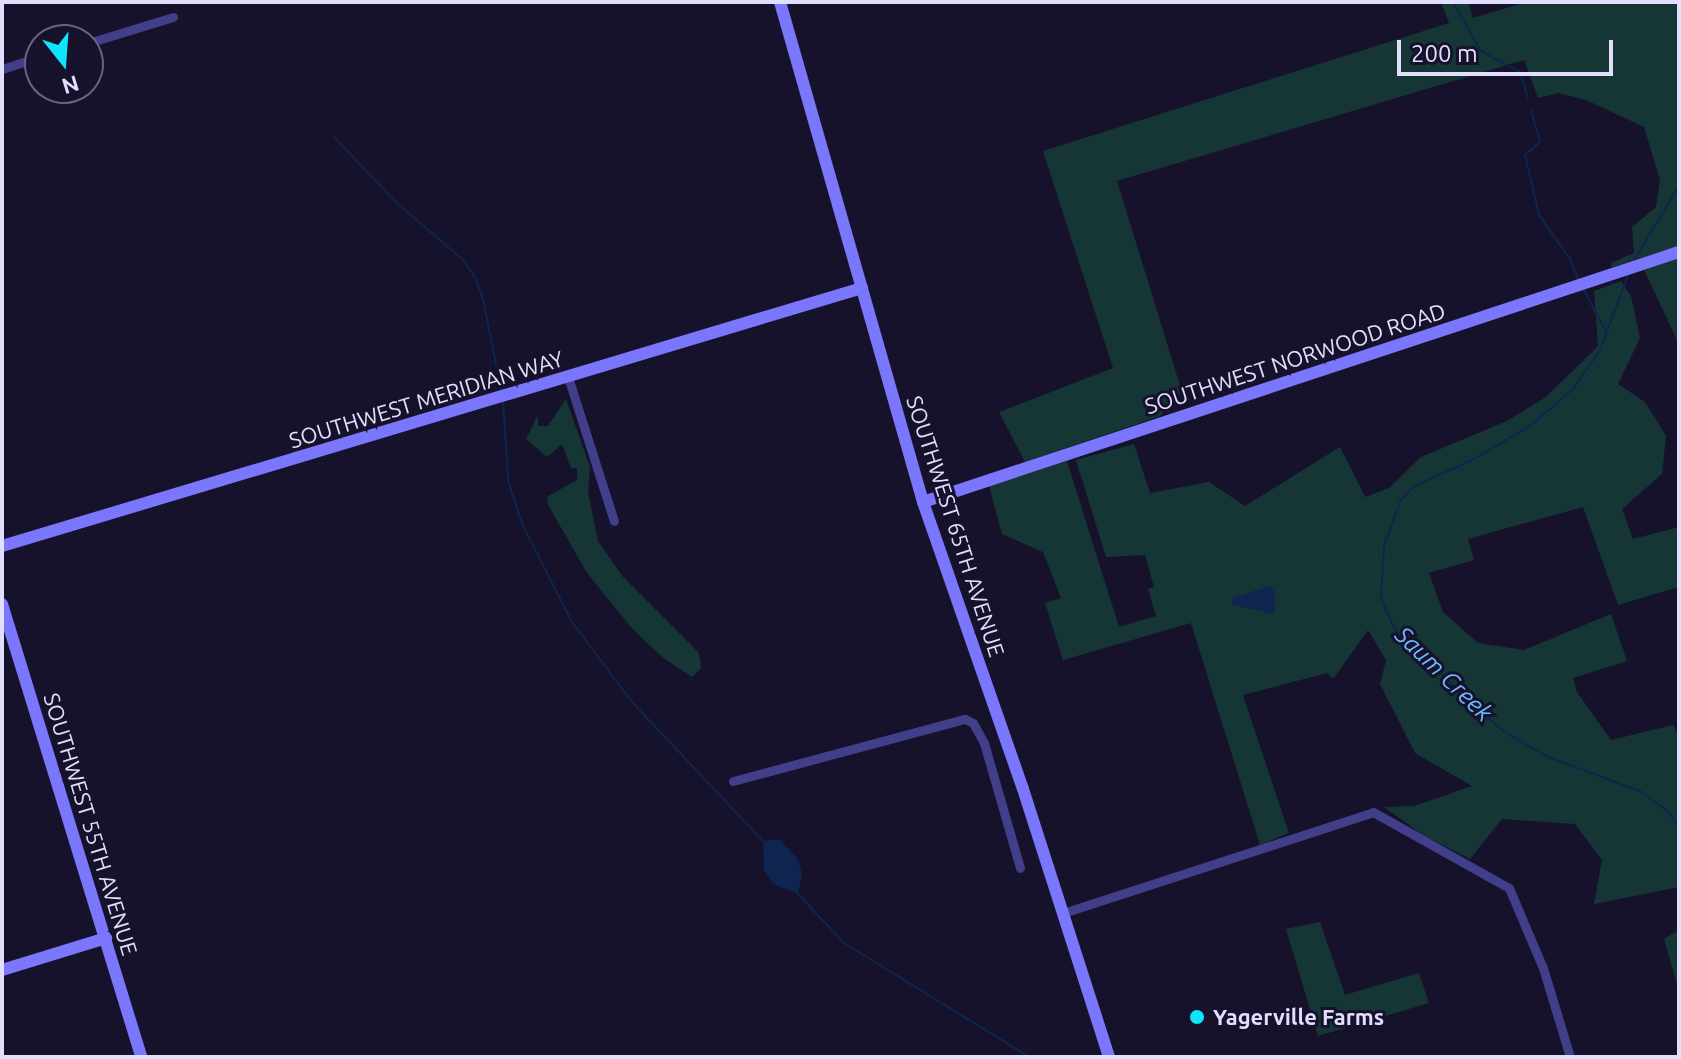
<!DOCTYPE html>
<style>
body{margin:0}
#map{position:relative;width:1681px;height:1059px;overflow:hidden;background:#17122c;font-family:Ubuntu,sans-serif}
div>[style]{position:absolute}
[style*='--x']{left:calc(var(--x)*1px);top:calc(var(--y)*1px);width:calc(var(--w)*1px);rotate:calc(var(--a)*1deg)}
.green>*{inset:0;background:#153635}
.water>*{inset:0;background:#0e264f}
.stream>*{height:2px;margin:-1px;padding:0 1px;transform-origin:1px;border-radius:1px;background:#0e264f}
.street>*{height:9px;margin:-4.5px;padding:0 4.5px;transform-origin:4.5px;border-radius:4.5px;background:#413e8a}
.secondary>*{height:12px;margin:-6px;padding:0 6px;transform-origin:6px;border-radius:6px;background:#7a77fd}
.dots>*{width:22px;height:22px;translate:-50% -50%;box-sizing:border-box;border:4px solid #17122c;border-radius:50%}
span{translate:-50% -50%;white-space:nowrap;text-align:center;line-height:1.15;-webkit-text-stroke:6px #17122c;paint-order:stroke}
.street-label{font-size:22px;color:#e2defe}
.poi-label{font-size:22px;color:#e2defe;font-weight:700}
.left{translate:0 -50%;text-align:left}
.water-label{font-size:24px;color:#6ebbfc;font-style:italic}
.frame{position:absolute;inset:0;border:4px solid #e2defe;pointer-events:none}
.north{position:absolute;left:24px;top:24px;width:80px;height:80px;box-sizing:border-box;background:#17122c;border:2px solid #686480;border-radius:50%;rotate:163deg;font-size:22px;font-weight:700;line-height:32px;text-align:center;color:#e2defe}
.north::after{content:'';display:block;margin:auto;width:28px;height:36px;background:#0ee4fb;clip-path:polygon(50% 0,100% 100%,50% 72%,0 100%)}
.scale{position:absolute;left:1397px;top:40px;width:216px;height:36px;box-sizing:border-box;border:4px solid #e2defe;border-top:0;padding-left:10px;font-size:24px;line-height:28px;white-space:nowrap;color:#e2defe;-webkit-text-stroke:6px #17122c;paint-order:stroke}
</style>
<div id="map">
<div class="green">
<i style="clip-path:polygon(1441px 2px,1468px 2px,1473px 18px,1526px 2px,1679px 2px,1679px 246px,1612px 267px,1611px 263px,1634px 253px,1632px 227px,1656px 207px,1660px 180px,1644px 127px,1586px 100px,1558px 93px,1538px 98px,1524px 60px,1117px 181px,1182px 392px,1160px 416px,1025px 462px,999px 412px,1113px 368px,1043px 151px,1449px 23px)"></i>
<i style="clip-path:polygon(1679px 258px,1679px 344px,1644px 270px)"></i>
<i style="clip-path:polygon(1621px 281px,1631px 296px,1640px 338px,1618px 384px,1645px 402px,1666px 436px,1662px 474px,1622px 509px,1633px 539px,1679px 527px,1679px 587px,1618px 605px,1583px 507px,1468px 539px,1474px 560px,1429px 573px,1443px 612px,1478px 643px,1524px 650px,1611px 614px,1627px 661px,1573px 678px,1577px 692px,1611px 740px,1673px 725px,1679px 737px,1679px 887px,1594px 904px,1602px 860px,1575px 824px,1502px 819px,1470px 859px,1423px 835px,1384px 807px,1414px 806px,1472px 786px,1415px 753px,1380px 684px,1386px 660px,1368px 630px,1333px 679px,1327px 673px,1243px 695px,1289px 833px,1260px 845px,1191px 623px,1063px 660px,1045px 603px,1061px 598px,1043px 552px,1002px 534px,989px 486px,1067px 461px,1119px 627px,1156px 616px,1148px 589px,1154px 587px,1145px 555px,1106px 557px,1076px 460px,1134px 444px,1150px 493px,1209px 482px,1245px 506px,1340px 447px,1365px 497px,1389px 488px,1421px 457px,1507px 421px,1546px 397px,1598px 346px,1594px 291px)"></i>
<i style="clip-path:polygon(566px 399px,590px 467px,588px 492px,598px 541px,623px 577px,699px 653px,701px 668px,692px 677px,662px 657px,631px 627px,587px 573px,547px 503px,548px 496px,577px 480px,577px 468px,571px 468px,562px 444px,547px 457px,526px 439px,538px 415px,538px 426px,548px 426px)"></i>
<i style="clip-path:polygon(1320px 922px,1345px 995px,1419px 973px,1429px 1003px,1318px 1036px,1286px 929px)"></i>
<i style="clip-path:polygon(1679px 930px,1679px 991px,1664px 939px)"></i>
</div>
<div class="water">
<i style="clip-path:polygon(1270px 586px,1275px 593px,1274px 614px,1232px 605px,1232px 598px)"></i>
<i style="clip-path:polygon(779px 839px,798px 859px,802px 874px,798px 894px,773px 884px,764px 870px,763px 841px)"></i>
</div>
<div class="stream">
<i style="--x:1453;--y:2;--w:56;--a:60.3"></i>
<i style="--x:1481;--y:51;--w:44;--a:28.3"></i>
<i style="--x:1520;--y:72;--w:27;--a:73"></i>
<i style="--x:1531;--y:110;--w:33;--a:74"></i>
<i style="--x:1540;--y:142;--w:20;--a:139"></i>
<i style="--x:1525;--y:155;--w:62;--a:76.9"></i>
<i style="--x:1539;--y:215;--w:54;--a:54.8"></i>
<i style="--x:1570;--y:259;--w:22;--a:68"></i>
<i style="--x:334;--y:137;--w:90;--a:46.4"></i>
<i style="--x:396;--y:202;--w:89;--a:40.9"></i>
<i style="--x:463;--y:260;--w:21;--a:55"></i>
<i style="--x:475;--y:277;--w:23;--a:70"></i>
<i style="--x:483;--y:299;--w:92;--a:78.7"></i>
<i style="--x:1634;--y:260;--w:87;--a:-58.7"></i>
<i style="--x:1628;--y:275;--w:80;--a:110.5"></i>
<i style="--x:1600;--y:350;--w:47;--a:124.7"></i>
<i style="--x:1573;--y:389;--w:57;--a:139.3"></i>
<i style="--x:1530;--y:426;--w:69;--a:149.7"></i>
<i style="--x:1470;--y:461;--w:63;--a:155.5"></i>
<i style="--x:1413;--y:487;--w:18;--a:133"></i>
<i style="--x:1401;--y:500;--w:48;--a:110.7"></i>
<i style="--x:1384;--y:545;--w:54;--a:93.2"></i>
<i style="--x:1381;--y:599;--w:38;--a:65"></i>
<i style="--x:1397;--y:634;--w:144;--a:42.5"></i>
<i style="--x:1503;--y:731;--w:52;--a:30"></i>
<i style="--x:1548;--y:757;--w:98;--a:20.3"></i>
<i style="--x:1640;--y:791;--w:36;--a:36"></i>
<i style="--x:1669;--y:812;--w:19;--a:58"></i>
<i style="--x:1583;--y:288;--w:50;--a:62.4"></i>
<i style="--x:503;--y:400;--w:80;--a:86.4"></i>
<i style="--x:508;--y:480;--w:48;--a:71.9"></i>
<i style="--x:523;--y:526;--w:108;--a:63"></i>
<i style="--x:572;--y:622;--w:99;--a:53.2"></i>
<i style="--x:631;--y:701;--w:194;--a:46.7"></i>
<i style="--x:798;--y:894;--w:67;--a:46.8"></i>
<i style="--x:844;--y:943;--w:217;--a:31.6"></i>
</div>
<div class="street">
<i style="--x:88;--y:43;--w:89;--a:-17"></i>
<i style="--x:2;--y:69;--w:40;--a:-18"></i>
<i style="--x:568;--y:377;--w:151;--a:72.3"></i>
<i style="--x:733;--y:781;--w:240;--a:-15"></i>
<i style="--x:965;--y:719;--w:9;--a:27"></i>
<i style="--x:973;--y:723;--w:23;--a:61"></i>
<i style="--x:984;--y:743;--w:130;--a:73.9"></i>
<i style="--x:1063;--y:913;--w:326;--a:-18"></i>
<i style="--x:1373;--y:812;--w:156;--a:29.2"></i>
<i style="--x:1509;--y:888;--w:87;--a:67"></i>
<i style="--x:1543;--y:968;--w:93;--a:73.1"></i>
</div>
<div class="secondary">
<i style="--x:780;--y:2;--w:520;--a:74.04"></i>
<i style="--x:923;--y:502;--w:304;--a:70.8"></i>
<i style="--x:1023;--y:789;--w:281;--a:72.2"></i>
<i style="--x:923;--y:502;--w:796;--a:-18.3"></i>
<i style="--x:2;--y:546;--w:898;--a:-16.7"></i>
<i style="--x:2;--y:604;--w:474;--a:72.9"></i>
<i style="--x:2;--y:970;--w:109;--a:-17.1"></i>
</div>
<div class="dots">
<i style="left:1197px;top:1017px;background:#0ee4fb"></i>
</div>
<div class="street-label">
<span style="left:1295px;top:358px;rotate:-18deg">SOUTHWEST NORWOOD ROAD</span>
<span style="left:426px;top:399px;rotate:-17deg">SOUTHWEST MERIDIAN WAY</span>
<span style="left:956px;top:526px;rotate:72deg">SOUTHWEST 65TH AVENUE</span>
<span style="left:91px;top:824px;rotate:73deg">SOUTHWEST 55TH AVENUE</span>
</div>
<div class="poi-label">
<span class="left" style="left:1213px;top:1017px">Yagerville Farms</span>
</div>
<div class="water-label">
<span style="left:1444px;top:674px;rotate:44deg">Saum Creek</span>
</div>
<div class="frame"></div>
<div class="north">N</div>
<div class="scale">200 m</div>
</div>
